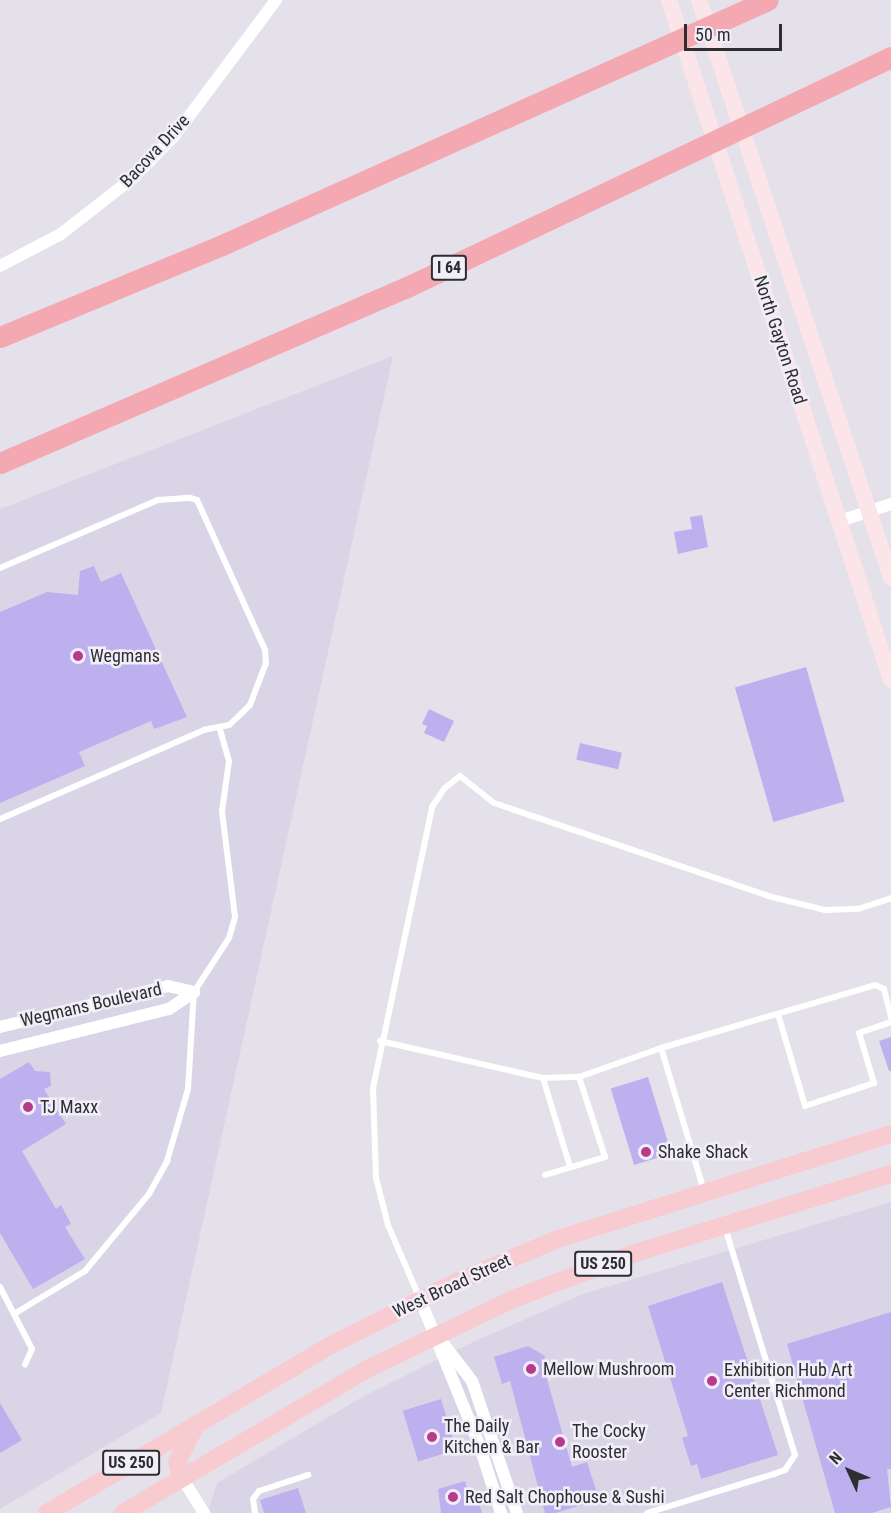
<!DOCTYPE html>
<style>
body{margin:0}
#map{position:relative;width:891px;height:1513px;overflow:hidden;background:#e4e1eb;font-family:"Roboto Condensed",sans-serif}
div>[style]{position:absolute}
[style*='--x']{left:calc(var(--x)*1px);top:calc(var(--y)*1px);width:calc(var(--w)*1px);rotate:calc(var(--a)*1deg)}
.built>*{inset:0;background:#dad5e6}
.building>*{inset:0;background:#bcb0ee;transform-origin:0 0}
.lane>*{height:6px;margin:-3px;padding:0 3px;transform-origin:3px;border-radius:3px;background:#fff}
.street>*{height:12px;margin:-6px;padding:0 6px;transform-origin:6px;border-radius:6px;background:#fff}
.secondary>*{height:16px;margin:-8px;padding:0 8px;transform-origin:8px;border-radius:8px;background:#fce5e8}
.primary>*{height:18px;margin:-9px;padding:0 9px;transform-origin:9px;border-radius:9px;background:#f8cbd1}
.highway>*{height:21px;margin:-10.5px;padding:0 10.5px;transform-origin:10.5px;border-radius:10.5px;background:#f4a9b2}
.dots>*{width:16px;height:16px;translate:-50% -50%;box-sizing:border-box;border:3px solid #f1eef8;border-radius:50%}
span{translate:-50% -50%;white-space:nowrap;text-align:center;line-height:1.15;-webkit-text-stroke:5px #f1eef8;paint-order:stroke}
.shield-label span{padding:2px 4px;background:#f1eef8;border:2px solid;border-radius:4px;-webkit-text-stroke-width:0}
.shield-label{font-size:16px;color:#2e2d31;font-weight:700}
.street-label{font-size:18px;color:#2e2d31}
.poi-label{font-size:18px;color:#2e2d31}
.left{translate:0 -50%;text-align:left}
.north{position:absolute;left:819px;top:1441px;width:60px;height:60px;-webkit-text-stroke:4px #f1eef8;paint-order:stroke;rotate:314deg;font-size:16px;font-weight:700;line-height:24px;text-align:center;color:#2e2d31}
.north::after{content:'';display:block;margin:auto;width:21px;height:27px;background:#2e2d31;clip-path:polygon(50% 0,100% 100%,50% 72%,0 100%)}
.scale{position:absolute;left:684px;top:24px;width:98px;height:27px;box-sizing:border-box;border:3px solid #2e2d31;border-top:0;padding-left:8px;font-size:18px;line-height:21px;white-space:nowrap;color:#2e2d31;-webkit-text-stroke:4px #f1eef8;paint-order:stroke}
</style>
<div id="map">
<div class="built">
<i style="clip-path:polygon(393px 356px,161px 1413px,0 1509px,0 509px)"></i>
<i style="clip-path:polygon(891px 1202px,891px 1513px,212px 1513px,209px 1508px,217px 1483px,364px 1396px,475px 1341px,583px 1294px)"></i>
</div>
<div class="building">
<i style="clip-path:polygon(702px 515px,708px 547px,678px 554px,674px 532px,692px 529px,690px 517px)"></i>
<i style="clip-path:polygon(94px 566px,101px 582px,121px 573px,187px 717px,154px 729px,151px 721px,79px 752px,85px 766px,0 803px,0 612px,47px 592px,78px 595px,80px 571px)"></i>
<i style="left:806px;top:667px;width:140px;height:74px;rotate:74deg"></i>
<i style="clip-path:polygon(429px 709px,454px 721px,444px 742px,424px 733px,427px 726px,422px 724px)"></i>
<i style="left:580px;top:743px;width:43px;height:17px;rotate:13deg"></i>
<i style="clip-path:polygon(891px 1037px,891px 1071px,889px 1071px,879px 1041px)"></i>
<i style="clip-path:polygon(29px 1062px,35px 1071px,50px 1072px,51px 1086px,44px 1089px,66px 1124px,22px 1151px,56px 1209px,61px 1205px,71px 1224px,65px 1227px,85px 1259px,33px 1289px,0 1233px,0 1079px)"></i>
<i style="left:648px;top:1077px;width:80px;height:39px;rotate:73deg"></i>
<i style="clip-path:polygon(722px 1282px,778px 1455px,701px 1479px,697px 1464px,691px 1466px,682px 1438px,688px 1436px,648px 1306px)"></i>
<i style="clip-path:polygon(891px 1312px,891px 1469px,887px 1469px,891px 1507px,872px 1513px,835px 1513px,787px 1344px)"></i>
<i style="clip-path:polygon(528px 1346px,545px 1356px,543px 1365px,572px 1467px,587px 1462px,599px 1499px,556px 1513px,545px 1513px,510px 1381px,502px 1384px,494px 1357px)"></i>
<i style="left:441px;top:1399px;width:53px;height:40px;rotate:73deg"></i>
<i style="clip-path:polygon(0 1403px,22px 1440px,0 1453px)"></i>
<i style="clip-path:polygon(465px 1481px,471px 1502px,478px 1500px,482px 1513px,441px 1513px,438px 1489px)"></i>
<i style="clip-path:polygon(298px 1488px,306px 1513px,264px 1513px,260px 1500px)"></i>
</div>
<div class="lane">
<i style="--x:0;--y:568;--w:172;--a:-23.3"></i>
<i style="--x:158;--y:500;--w:32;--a:-4"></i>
<i style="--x:190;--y:498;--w:7;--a:16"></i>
<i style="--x:197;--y:500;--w:165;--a:65.6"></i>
<i style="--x:265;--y:650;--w:13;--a:86"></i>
<i style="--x:266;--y:663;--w:45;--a:110.9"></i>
<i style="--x:250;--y:705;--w:29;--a:136"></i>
<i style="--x:229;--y:725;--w:25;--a:169"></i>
<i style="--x:204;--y:730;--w:223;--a:156.4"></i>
<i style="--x:778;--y:1014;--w:96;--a:73.6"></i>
<i style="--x:805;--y:1106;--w:73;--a:-18.4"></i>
<i style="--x:874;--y:1083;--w:52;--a:-106.7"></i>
<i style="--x:859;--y:1033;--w:34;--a:-19"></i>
<i style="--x:380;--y:1041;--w:167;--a:12.8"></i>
<i style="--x:543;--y:1078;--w:36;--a:-2"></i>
<i style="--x:579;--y:1077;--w:87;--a:-19.5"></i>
<i style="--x:543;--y:1078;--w:93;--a:73.1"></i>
<i style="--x:545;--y:1175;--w:63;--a:-16.7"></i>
<i style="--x:605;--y:1157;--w:84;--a:-108"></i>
<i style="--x:704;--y:1191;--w:149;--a:-106.7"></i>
<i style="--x:661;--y:1048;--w:223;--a:-16.4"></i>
<i style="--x:875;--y:985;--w:10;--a:24"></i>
<i style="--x:884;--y:989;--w:29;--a:76"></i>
<i style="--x:0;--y:1287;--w:70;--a:62.7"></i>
<i style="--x:32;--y:1349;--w:17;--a:114"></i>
<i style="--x:420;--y:1299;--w:81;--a:-113.4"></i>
<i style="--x:388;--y:1225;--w:49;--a:-104.3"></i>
<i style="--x:376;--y:1178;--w:90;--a:-91.9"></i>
<i style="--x:373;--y:1088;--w:287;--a:-78.1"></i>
<i style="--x:432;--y:807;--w:23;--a:-56"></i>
<i style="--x:445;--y:788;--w:19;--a:-39"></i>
<i style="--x:460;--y:776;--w:43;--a:38.5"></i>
<i style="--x:494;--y:803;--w:293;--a:18.7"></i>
<i style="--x:772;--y:897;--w:55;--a:13.8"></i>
<i style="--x:825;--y:910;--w:33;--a:-2"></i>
<i style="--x:858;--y:909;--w:35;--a:-18"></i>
<i style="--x:14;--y:1314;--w:83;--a:-31.2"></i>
<i style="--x:85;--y:1271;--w:100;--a:-50.3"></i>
<i style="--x:149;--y:1194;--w:38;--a:-61"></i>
<i style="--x:167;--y:1161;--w:75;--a:-73.7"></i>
<i style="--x:188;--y:1089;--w:97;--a:-86.5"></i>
<i style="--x:194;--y:992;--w:64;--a:-57.1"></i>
<i style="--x:229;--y:938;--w:22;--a:-74"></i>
<i style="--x:235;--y:917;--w:107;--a:-97"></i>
<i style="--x:222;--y:811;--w:50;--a:-82"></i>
<i style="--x:229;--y:761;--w:35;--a:-106"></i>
<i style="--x:255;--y:1513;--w:14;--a:-98"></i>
<i style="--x:253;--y:1499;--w:10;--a:-53"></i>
<i style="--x:259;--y:1491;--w:52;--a:-18.1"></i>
<i style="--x:647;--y:1513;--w:133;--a:-17.1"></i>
<i style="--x:774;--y:1474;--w:12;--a:-20"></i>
<i style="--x:785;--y:1470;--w:18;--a:-56"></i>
<i style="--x:795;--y:1455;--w:239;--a:-107.1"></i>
</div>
<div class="street">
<i style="--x:0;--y:266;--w:69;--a:-27.7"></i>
<i style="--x:61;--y:234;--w:93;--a:-38"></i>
<i style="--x:134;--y:177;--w:59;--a:-45.7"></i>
<i style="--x:175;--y:135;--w:169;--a:-53.2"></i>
<i style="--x:840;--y:521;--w:54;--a:-18.4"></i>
<i style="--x:0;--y:1027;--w:173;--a:-13.7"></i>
<i style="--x:168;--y:986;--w:27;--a:13"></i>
<i style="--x:0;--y:1051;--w:174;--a:-14"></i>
<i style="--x:169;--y:1009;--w:30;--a:-34"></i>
<i style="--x:420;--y:1299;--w:160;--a:67.9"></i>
<i style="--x:480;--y:1447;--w:69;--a:72.3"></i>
<i style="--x:439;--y:1338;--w:54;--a:52.5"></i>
<i style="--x:472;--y:1381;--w:139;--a:71.2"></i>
<i style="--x:182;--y:1478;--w:41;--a:57.8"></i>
</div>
<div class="secondary">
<i style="--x:669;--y:0;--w:715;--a:71.92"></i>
<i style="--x:699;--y:0;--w:609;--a:71.62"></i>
</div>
<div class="primary">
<i style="--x:182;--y:1478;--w:17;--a:-107"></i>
<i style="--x:177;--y:1462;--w:42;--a:-62.8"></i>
<i style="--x:47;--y:1513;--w:328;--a:-30.6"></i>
<i style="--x:329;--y:1346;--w:142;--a:-26.7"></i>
<i style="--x:456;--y:1282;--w:111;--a:-22.9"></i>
<i style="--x:558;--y:1239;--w:349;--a:-17.5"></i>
<i style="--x:123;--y:1513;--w:283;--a:-30.5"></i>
<i style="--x:367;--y:1369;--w:162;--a:-25.6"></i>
<i style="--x:513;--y:1299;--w:127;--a:-20.7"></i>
<i style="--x:632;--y:1254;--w:271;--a:-17.2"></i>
</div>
<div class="highway">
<i style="--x:0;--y:337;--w:240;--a:-22.5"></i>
<i style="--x:222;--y:245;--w:598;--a:-24.17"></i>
<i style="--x:0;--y:463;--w:441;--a:-23.4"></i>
<i style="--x:405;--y:288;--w:538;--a:-25.42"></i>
</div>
<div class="dots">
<i style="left:78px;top:656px;background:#b73b8c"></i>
<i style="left:28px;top:1107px;background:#b73b8c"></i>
<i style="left:646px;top:1152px;background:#b73b8c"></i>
<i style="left:531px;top:1369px;background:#b73b8c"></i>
<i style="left:712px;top:1381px;background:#b73b8c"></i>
<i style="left:432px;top:1437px;background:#b73b8c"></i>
<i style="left:560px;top:1442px;background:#b73b8c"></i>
<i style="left:453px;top:1497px;background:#b73b8c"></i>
</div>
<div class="shield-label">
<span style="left:449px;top:268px">I 64</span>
<span style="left:603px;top:1264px">US 250</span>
<span style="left:131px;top:1463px">US 250</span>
</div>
<div class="street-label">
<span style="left:155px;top:151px;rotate:-47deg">Bacova Drive</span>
<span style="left:780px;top:340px;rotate:72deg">North Gayton Road</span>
<span style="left:91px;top:1005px;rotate:-13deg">Wegmans Boulevard</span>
<span style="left:452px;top:1286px;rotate:-25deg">West Broad Street</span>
</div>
<div class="poi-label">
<span class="left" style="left:90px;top:656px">Wegmans</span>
<span class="left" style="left:40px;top:1107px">TJ Maxx</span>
<span class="left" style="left:658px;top:1152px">Shake Shack</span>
<span class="left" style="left:543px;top:1369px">Mellow Mushroom</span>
<span class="left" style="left:724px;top:1381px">Exhibition Hub Art<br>Center Richmond</span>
<span class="left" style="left:444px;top:1437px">The Daily<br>Kitchen &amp; Bar</span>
<span class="left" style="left:572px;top:1442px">The Cocky<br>Rooster</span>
<span class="left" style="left:465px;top:1497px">Red Salt Chophouse &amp; Sushi</span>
</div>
<div class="north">N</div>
<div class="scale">50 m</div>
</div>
